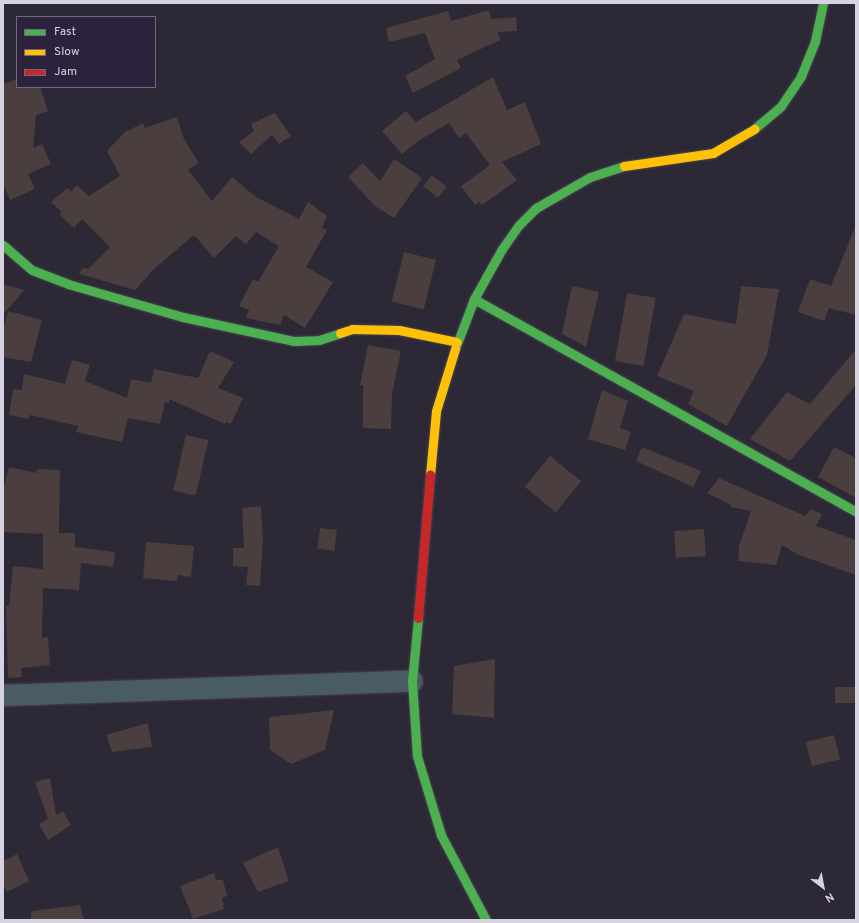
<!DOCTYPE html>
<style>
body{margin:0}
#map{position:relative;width:859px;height:923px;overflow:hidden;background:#2d2836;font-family:Overpass,sans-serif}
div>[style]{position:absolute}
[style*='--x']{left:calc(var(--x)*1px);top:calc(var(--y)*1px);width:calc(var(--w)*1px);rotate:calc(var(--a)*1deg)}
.building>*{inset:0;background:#4a3e3e;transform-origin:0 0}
.roads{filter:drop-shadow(0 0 1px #494451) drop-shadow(0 0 1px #494451)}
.street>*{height:21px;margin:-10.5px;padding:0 10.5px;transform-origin:10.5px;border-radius:10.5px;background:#495c65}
.fast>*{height:9px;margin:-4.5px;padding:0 4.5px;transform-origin:4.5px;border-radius:4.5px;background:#4caf50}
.slow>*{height:9px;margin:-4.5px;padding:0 4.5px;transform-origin:4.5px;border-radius:4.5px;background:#ffc107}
.jam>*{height:9px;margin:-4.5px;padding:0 4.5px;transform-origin:4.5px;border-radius:4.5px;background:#c62828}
span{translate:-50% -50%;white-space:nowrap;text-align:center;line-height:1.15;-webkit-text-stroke:3.5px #2c223c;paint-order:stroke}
.frame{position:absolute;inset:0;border:4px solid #d7d2e2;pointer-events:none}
.legend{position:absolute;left:16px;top:16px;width:140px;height:72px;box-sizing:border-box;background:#2c223c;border:1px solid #70687e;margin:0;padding:5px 7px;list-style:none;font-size:12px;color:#d7d2e2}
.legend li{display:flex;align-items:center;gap:8px;height:20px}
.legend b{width:20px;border:1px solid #70687e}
.north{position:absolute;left:803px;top:867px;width:40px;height:40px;-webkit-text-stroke:3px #2c223c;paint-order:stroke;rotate:148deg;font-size:11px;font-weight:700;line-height:16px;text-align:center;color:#d7d2e2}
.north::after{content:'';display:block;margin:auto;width:14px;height:18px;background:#d7d2e2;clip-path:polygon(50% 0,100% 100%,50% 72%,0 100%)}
</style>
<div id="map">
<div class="building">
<i style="clip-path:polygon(489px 10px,491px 19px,516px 17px,517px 31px,498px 32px,500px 40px,457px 60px,461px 68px,413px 93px,405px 76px,435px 59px,425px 33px,389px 42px,386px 28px,448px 11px,451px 21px)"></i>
<i style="clip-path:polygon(493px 77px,507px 110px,525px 102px,541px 144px,502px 162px,517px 180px,482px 205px,479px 202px,475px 205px,461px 186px,490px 165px,466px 133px,459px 138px,449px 123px,418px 141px,402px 154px,382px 131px,406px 111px,416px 122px)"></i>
<i style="clip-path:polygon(17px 79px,17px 87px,40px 87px,48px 111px,36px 115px,33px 148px,42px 144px,51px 164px,28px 174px,35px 189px,10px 200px,3px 184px,3px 84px)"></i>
<i style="clip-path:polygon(275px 113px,291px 136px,279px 144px,272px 135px,251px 154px,239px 142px,254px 131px,251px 124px)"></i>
<i style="clip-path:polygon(177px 117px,184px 139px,199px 163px,188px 170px,212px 201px,232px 177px,256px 197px,299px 219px,308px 202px,327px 216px,322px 228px,327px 230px,306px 267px,333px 282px,305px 328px,284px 315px,280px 325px,246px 318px,249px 310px,239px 306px,253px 279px,258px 282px,279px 246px,256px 232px,246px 244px,236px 236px,214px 258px,194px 235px,154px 269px,135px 290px,79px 274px,83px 268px,88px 269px,110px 247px,82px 219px,74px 228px,59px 214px,62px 212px,51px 202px,67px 188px,71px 191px,77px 185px,89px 196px,120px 176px,107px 151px,125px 132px,143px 123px,145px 128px)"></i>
<i style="clip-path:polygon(394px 159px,422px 178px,394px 218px,375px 206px,348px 177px,363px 163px,380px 181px)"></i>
<i style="left:432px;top:175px;width:19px;height:14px;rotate:39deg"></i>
<i style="clip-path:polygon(856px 225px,856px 315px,829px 308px,824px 321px,798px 312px,810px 279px,831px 286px)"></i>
<i style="left:404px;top:252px;width:33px;height:51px;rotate:14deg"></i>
<i style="clip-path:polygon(3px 284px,24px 290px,3px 315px)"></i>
<i style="clip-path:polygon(572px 286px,599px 292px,586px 347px,562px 334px)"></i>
<i style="clip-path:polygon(741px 286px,779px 289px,767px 355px,727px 426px,688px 404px,694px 391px,657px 376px,684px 314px,736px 324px)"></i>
<i style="left:627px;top:293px;width:29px;height:69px;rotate:10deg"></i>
<i style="clip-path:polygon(8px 311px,42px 320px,31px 362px,3px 357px,3px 330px)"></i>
<i style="clip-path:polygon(368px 345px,401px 351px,392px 394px,391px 429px,363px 428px,363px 385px,360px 385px)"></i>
<i style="clip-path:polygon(856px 349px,856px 385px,790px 461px,750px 439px,787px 392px,810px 404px)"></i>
<i style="clip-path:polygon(210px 351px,234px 362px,218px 388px,243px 398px,231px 424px,226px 422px,225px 424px,169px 399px,169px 403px,165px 402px,160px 424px,128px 418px,122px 442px,76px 432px,78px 426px,30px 415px,29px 419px,9px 415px,13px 389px,22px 390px,24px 374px,65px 384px,72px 360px,90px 365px,85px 381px,127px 398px,131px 379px,151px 383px,154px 369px,198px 378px)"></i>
<i style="clip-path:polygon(602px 390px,628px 401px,620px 428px,631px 432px,625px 450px,588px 439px)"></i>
<i style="left:186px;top:435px;width:23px;height:57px;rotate:13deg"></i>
<i style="clip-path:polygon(642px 447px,701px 471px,693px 487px,636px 461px)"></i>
<i style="clip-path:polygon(834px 447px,856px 458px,856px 498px,818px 477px)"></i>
<i style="left:550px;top:456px;width:40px;height:40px;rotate:39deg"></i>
<i style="clip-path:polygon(9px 467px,36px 473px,37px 469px,60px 470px,59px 533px,75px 533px,75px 547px,115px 552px,113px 567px,81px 563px,79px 590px,43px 588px,42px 638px,48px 637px,50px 665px,21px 668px,22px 677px,8px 678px,6px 606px,9px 606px,13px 566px,43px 569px,43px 534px,3px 532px,3px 490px)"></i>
<i style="clip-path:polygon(719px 478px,805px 516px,811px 509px,822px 514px,816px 526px,856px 540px,856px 575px,799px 555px,782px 545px,776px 565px,738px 561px,739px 546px,751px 511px,730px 507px,731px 505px,707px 493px)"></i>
<i style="clip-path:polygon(261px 506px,263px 538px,260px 586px,246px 585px,248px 567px,233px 566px,233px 548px,244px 548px,242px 508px)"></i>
<i style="left:320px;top:528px;width:17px;height:21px;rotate:7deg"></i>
<i style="left:704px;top:529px;width:27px;height:30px;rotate:86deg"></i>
<i style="clip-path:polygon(146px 542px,194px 546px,191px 577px,178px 575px,177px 581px,143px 578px)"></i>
<i style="clip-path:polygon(495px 659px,494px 718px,452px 714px,454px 666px)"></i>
<i style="left:856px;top:687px;width:16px;height:21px;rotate:90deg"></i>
<i style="clip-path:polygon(334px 710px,325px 750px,291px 764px,270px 750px,269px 717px)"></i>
<i style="clip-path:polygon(148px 723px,152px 747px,112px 752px,106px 735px)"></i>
<i style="left:834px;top:735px;width:25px;height:29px;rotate:76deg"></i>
<i style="clip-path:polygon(50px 778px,56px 815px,63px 811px,71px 825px,48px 840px,39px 824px,48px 819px,35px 782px)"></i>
<i style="clip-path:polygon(278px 847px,289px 881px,258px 892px,243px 863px)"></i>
<i style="clip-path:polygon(17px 854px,29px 881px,7px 892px,3px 884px,3px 861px)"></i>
<i style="clip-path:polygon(214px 873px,216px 880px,223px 880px,227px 896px,222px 898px,224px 909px,193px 919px,180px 886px)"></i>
<i style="clip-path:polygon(80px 905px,84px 920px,31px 920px,31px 911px)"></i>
</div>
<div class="roads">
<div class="street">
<i style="--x:3;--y:695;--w:409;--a:-2"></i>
</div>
<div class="fast">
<i style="--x:754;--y:129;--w:35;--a:-40"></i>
<i style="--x:781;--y:106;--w:36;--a:-56"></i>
<i style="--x:801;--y:76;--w:38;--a:-68"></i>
<i style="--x:815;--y:41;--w:39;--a:-78"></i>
<i style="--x:3;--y:245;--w:38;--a:41"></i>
<i style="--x:32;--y:270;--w:39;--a:21"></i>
<i style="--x:68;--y:284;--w:120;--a:16"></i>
<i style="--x:183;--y:317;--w:114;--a:12.2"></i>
<i style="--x:294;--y:341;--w:25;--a:-2"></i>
<i style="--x:319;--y:340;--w:22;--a:-18"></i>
<i style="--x:474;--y:299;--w:437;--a:29.1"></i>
<i style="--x:455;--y:349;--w:53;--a:-69.2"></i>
<i style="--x:474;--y:299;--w:57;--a:-60.8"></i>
<i style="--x:502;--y:249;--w:29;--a:-55"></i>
<i style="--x:519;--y:225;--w:24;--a:-45"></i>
<i style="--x:536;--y:208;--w:62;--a:-29.9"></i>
<i style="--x:590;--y:177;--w:36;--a:-18"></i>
<i style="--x:418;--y:618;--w:63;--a:95.4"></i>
<i style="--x:412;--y:681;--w:75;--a:86.2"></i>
<i style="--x:417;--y:756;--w:83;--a:73.1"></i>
<i style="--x:441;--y:835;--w:96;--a:62.1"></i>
</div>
<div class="slow">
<i style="--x:624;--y:166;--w:90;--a:-8.3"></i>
<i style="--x:713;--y:153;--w:48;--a:-30.3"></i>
<i style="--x:340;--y:333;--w:13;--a:-18"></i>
<i style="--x:352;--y:329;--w:47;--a:1.2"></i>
<i style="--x:399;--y:330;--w:59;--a:11.7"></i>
<i style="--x:430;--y:475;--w:64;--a:-84.6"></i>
<i style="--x:436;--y:411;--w:65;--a:-73"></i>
</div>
<div class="jam">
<i style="--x:418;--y:618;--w:144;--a:-85.2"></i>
</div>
</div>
<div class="frame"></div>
<ul class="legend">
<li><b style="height:5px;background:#4caf50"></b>Fast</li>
<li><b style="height:5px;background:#ffc107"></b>Slow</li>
<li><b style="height:5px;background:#c62828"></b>Jam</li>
</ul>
<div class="north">N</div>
</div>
